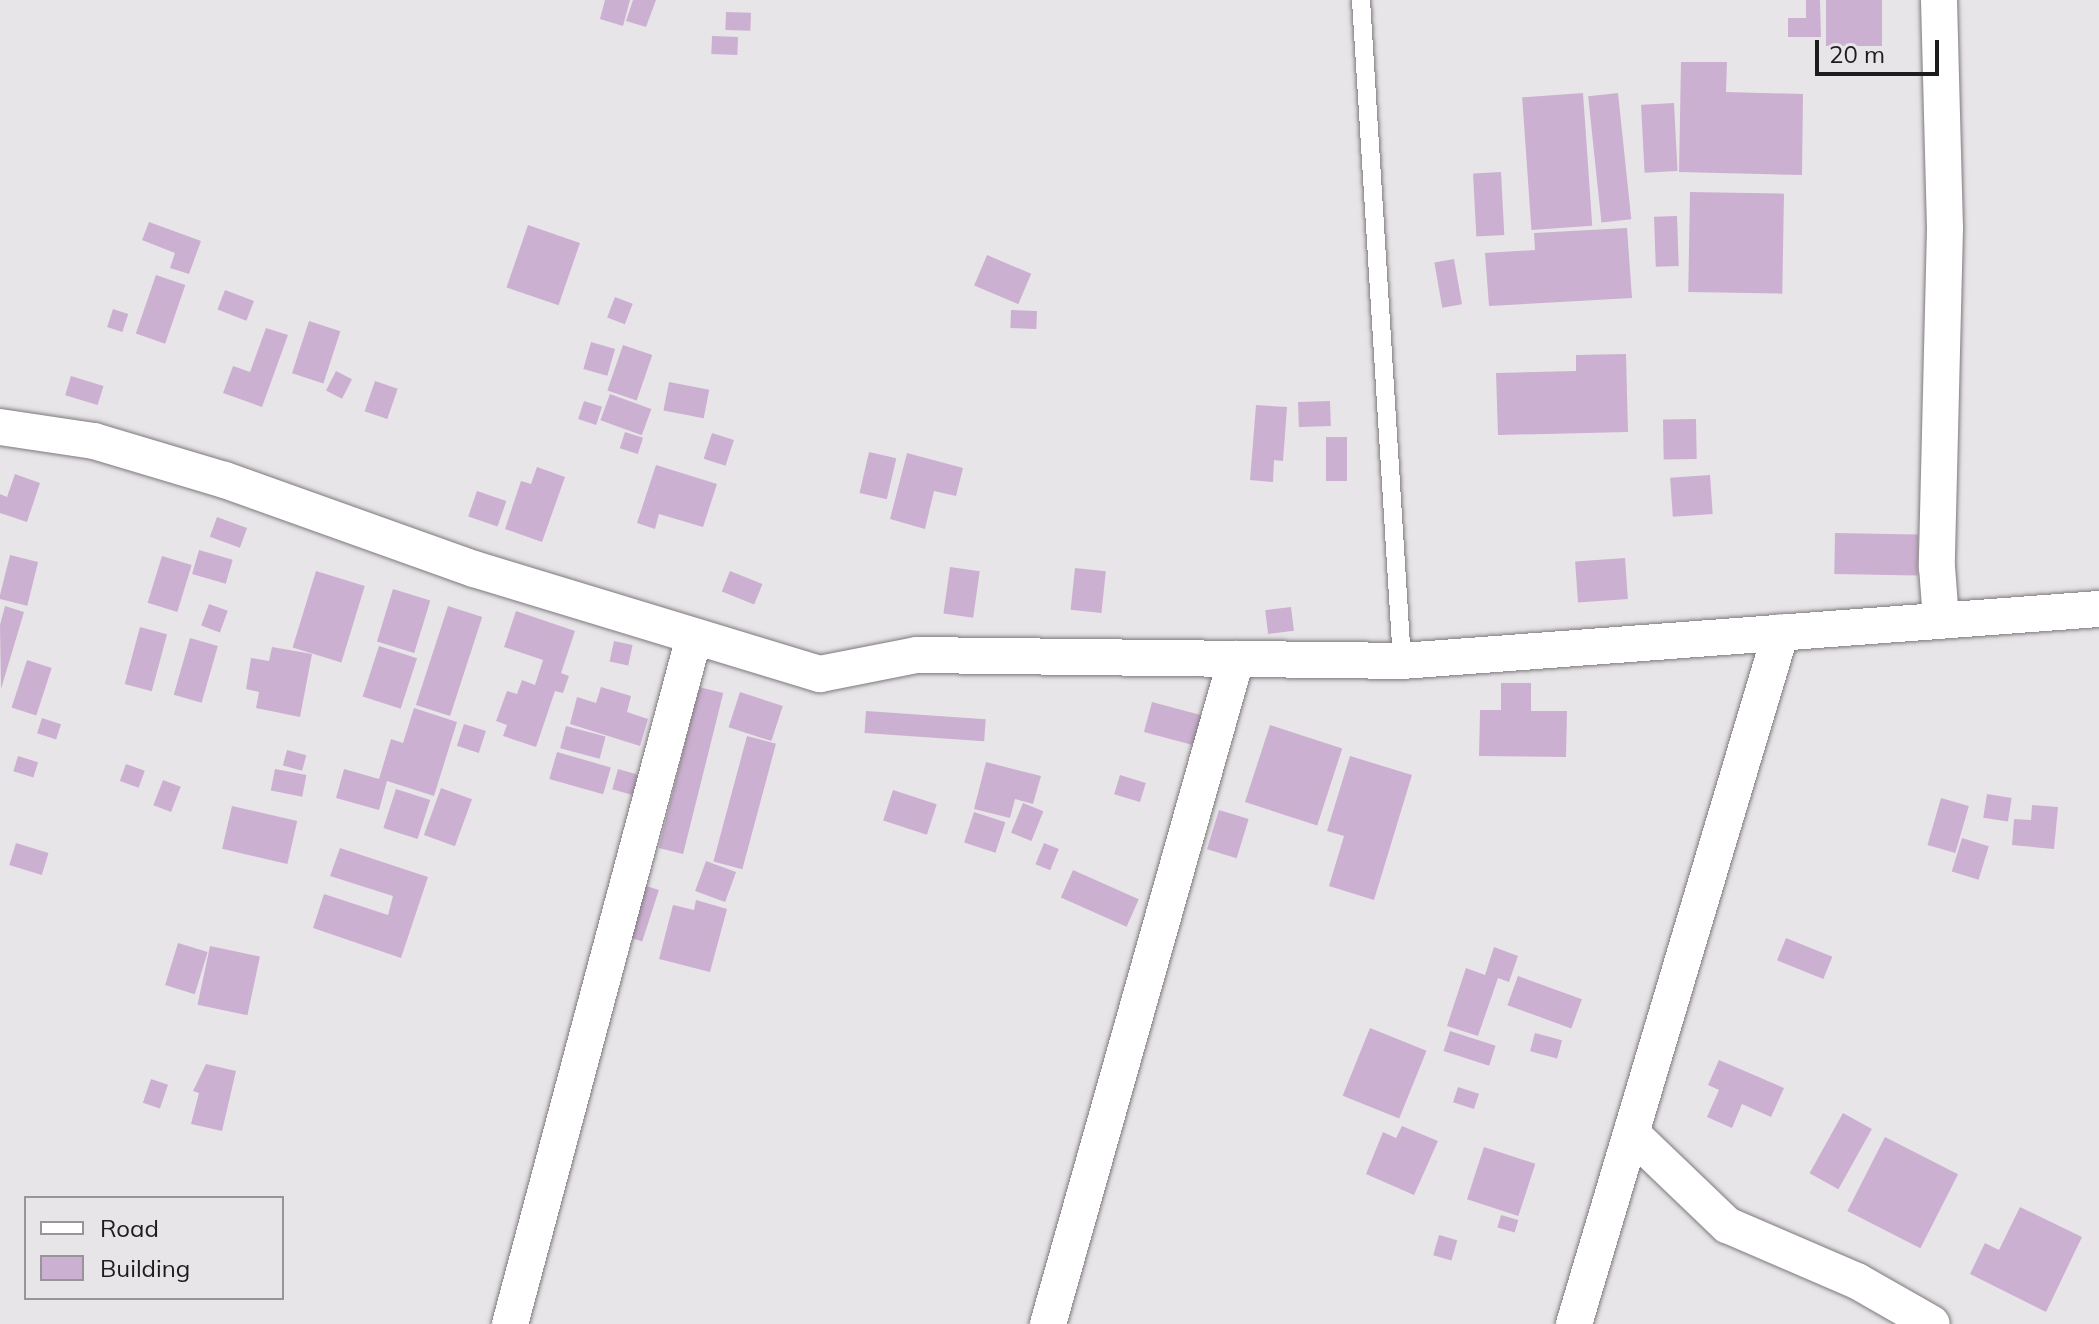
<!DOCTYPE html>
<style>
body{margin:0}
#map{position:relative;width:2099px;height:1324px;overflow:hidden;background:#e8e5e9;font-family:Mulish,sans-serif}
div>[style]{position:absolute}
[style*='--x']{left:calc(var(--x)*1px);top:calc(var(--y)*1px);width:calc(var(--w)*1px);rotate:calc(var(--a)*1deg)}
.building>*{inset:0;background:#ccb0d1;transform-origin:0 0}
.roads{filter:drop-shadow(0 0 2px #7d797d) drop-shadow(0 0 2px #7d797d)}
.service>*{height:18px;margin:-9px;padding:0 9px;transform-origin:9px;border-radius:9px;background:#fff}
.minor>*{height:36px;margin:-18px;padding:0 18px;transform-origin:18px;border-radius:18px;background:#fff}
span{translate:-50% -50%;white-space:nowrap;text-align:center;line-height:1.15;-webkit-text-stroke:6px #e8e5e9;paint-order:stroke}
.legend{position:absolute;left:24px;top:1196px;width:260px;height:104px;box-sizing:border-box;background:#e8e5e9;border:2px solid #979598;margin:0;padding:10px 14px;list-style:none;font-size:24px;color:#1e1d1e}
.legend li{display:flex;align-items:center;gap:16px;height:40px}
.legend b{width:40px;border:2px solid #979598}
.scale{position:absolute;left:1815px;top:40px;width:124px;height:36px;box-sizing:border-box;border:4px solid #1e1d1e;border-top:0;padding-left:10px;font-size:24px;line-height:28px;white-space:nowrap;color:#1e1d1e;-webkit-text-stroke:6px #e8e5e9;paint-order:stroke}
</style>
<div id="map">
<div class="building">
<i style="clip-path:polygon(605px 0,630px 0,623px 26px,600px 19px)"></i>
<i style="clip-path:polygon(633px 0,656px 0,646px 27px,626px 21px)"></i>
<i style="clip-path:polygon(1806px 0,1820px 0,1821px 37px,1788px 37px,1788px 18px,1806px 18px)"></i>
<i style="left:1826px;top:0;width:56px;height:46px"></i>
<i style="left:726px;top:12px;width:25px;height:18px;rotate:2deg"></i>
<i style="left:712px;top:36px;width:26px;height:18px;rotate:2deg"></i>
<i style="clip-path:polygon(1681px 62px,1727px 62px,1726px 92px,1803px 94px,1802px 175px,1679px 172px)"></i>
<i style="left:1583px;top:93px;width:133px;height:61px;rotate:86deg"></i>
<i style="left:1618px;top:93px;width:127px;height:30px;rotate:84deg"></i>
<i style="left:1674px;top:103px;width:68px;height:33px;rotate:87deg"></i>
<i style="left:1501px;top:172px;width:63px;height:28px;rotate:87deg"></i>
<i style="left:1690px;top:192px;width:94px;height:100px;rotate:1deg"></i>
<i style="left:1677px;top:216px;width:50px;height:23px;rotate:88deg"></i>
<i style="clip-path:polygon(149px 222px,201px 241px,189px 274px,170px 268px,175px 253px,142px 240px)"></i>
<i style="left:528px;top:225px;width:55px;height:66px;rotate:19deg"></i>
<i style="clip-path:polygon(1627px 228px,1632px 298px,1489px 306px,1485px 253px,1535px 250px,1534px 233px)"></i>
<i style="left:987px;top:255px;width:48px;height:33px;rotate:23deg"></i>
<i style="left:1454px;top:259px;width:46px;height:20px;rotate:80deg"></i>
<i style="left:156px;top:275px;width:31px;height:62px;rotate:19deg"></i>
<i style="left:225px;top:290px;width:31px;height:21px;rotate:21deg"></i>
<i style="left:615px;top:297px;width:19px;height:22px;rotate:21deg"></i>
<i style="left:113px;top:309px;width:16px;height:19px;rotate:18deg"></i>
<i style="left:1011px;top:310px;width:26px;height:18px;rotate:2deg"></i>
<i style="left:309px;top:321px;width:33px;height:55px;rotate:18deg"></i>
<i style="clip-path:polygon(266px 328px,288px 335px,262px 407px,223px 393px,233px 366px,250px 372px)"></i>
<i style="left:591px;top:342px;width:25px;height:28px;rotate:16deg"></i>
<i style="left:623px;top:345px;width:31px;height:48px;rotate:19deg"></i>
<i style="clip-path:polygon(1626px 354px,1628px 432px,1498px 435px,1496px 373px,1576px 371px,1576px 355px)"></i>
<i style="left:336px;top:371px;width:18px;height:22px;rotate:27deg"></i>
<i style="left:71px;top:376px;width:34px;height:20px;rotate:17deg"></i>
<i style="left:375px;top:381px;width:24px;height:32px;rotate:19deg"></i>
<i style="left:669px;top:382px;width:41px;height:29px;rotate:11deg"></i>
<i style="left:610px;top:394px;width:44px;height:28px;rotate:20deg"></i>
<i style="left:584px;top:401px;width:19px;height:19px;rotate:18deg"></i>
<i style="left:1330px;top:401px;width:25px;height:32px;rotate:88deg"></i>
<i style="clip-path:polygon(1256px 405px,1287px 407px,1283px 461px,1274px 460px,1273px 482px,1250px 480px)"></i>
<i style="left:1696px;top:419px;width:40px;height:33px;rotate:89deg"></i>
<i style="left:625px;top:432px;width:19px;height:17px;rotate:18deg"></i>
<i style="left:712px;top:433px;width:23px;height:27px;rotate:18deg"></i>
<i style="left:1326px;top:437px;width:21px;height:44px"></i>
<i style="left:869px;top:452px;width:28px;height:42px;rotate:13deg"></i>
<i style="clip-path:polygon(907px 453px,963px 468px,956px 496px,934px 491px,925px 529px,890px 519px)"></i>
<i style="clip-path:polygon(656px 465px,717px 484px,703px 527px,659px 514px,655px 529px,637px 523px)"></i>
<i style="clip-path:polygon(537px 467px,565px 477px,542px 542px,505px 529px,521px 481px,531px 484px)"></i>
<i style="clip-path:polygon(15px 474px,40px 483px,27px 522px,0 513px,0 494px,7px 497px)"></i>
<i style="left:1710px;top:475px;width:39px;height:40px;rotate:86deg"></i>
<i style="left:477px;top:491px;width:31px;height:27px;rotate:19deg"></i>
<i style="left:217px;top:517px;width:32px;height:21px;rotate:20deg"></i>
<i style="left:1835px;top:533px;width:83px;height:41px;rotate:1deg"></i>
<i style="left:199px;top:550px;width:35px;height:25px;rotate:16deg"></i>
<i style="left:10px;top:555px;width:29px;height:45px;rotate:14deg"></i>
<i style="left:162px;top:556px;width:31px;height:49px;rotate:17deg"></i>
<i style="left:1625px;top:558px;width:41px;height:50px;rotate:86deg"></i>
<i style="left:950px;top:567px;width:30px;height:47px;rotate:8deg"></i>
<i style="left:1075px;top:568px;width:31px;height:42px;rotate:6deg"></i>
<i style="left:316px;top:571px;width:51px;height:80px;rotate:17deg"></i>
<i style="left:730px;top:571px;width:35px;height:22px;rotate:22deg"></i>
<i style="left:393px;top:589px;width:39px;height:55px;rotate:17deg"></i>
<i style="left:209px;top:604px;width:20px;height:23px;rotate:20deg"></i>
<i style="clip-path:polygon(5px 606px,24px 612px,1px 689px,0 625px)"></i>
<i style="left:448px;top:606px;width:36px;height:104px;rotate:18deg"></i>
<i style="left:1291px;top:607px;width:24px;height:26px;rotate:83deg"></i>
<i style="clip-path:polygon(516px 611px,575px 631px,561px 673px,569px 676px,563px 693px,555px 691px,536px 747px,503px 736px,507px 725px,496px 721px,507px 691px,517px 694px,522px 680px,535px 685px,543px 660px,504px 647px)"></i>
<i style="left:140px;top:627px;width:28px;height:59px;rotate:15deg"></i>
<i style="left:190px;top:638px;width:29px;height:59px;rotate:16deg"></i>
<i style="left:614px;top:641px;width:19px;height:21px;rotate:12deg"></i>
<i style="left:379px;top:646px;width:40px;height:53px;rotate:18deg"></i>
<i style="clip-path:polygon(272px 647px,312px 654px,300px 717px,256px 708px,259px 692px,246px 689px,251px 658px,269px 661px)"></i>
<i style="left:27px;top:660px;width:26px;height:50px;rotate:18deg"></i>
<i style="clip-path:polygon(1501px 683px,1531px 683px,1531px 711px,1567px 711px,1566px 757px,1479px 756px,1480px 710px,1501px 710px)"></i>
<i style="clip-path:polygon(601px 687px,631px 696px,627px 712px,648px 719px,640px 746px,570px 724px,577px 697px,596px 703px)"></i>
<i style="left:699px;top:687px;width:25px;height:166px;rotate:14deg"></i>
<i style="left:740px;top:692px;width:45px;height:37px;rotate:18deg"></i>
<i style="left:1152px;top:702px;width:60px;height:31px;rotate:15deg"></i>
<i style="clip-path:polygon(414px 708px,457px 722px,434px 796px,387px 781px,379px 810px,336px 798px,344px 769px,379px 779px,391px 739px,403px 743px)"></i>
<i style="left:866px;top:711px;width:120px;height:22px;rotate:4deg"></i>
<i style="left:42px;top:718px;width:20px;height:16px;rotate:18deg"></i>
<i style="left:464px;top:724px;width:23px;height:23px;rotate:18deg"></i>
<i style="left:1270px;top:725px;width:76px;height:81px;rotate:18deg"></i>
<i style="left:566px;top:726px;width:41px;height:23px;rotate:15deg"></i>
<i style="left:747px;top:736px;width:30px;height:130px;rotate:15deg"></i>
<i style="left:287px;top:750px;width:20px;height:16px;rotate:15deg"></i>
<i style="left:557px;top:752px;width:56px;height:28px;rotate:16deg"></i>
<i style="left:18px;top:756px;width:21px;height:16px;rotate:17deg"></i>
<i style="clip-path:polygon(1350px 756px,1412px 775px,1374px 900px,1329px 886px,1344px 836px,1327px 831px)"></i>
<i style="clip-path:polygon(986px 762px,1041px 776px,1033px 804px,1015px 799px,1010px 818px,974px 809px)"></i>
<i style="left:126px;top:764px;width:20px;height:18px;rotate:20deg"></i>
<i style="left:275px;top:769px;width:32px;height:22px;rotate:11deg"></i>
<i style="left:618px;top:769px;width:22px;height:21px;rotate:16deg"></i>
<i style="left:1120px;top:775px;width:27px;height:20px;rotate:17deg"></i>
<i style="left:163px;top:780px;width:19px;height:27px;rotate:21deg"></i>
<i style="left:441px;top:788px;width:33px;height:50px;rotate:20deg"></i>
<i style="left:396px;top:789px;width:36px;height:41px;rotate:18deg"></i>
<i style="left:893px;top:790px;width:46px;height:32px;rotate:18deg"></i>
<i style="left:1987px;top:794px;width:25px;height:24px;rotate:9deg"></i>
<i style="left:1941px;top:798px;width:29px;height:49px;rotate:16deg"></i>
<i style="left:1023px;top:803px;width:22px;height:32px;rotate:22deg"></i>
<i style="clip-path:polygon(2032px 805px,2058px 807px,2054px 849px,2012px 845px,2014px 819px,2031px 820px)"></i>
<i style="left:232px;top:806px;width:67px;height:44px;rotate:13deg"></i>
<i style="left:1219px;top:810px;width:31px;height:41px;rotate:17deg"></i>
<i style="left:974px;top:812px;width:33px;height:32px;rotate:18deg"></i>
<i style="left:1962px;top:838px;width:28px;height:35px;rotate:17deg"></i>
<i style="left:16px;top:843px;width:34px;height:23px;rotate:17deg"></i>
<i style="left:1044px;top:843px;width:16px;height:23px;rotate:22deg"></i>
<i style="clip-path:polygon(340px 848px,428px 877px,401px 958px,313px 928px,324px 894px,388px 915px,393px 896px,330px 876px)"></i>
<i style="left:706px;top:861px;width:32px;height:32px;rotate:20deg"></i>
<i style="left:1073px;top:870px;width:72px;height:30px;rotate:24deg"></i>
<i style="left:637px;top:883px;width:23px;height:54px;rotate:18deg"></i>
<i style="clip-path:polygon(696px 900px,727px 909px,710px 972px,659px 959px,673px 905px,694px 910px)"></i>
<i style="left:1786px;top:938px;width:50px;height:24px;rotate:22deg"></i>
<i style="left:178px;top:943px;width:31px;height:44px;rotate:17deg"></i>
<i style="left:210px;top:946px;width:51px;height:60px;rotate:12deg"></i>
<i style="clip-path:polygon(1494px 947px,1518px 956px,1509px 982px,1498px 978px,1478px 1036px,1447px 1026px,1466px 968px,1485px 975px)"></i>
<i style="left:1518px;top:976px;width:68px;height:31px;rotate:20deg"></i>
<i style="left:1370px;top:1028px;width:61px;height:73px;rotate:22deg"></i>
<i style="left:1450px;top:1031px;width:48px;height:21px;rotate:18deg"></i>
<i style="left:1535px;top:1033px;width:28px;height:19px;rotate:15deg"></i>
<i style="clip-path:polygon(1719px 1060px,1784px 1088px,1771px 1117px,1742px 1104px,1732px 1128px,1707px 1117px,1719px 1090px,1708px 1085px)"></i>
<i style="clip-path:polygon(206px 1064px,236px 1071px,222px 1131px,191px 1124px,199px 1093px,193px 1091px)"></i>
<i style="left:151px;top:1079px;width:18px;height:25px;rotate:19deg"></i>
<i style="left:1458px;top:1087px;width:22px;height:16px;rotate:18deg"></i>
<i style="left:1843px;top:1113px;width:33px;height:69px;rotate:29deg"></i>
<i style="clip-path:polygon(1402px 1126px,1438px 1141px,1414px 1195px,1366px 1174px,1383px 1132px,1396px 1138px)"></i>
<i style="left:1885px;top:1137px;width:82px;height:83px;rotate:27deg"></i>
<i style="left:1484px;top:1147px;width:54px;height:55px;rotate:18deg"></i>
<i style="clip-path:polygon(2020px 1207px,2082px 1237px,2046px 1312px,1970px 1274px,1985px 1243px,1999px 1250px)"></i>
<i style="left:1501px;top:1215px;width:18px;height:13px;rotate:16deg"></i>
<i style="left:1439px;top:1235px;width:19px;height:21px;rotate:16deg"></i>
</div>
<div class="roads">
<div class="service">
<i style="--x:1361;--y:0;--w:662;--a:86.45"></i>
</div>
<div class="minor">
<i style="--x:1939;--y:0;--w:228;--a:88.5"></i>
<i style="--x:1945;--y:228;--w:339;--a:91.4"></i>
<i style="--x:1937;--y:567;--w:53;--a:85.7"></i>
<i style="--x:0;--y:427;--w:95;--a:8.5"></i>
<i style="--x:94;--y:441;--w:137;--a:16.6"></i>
<i style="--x:225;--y:480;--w:264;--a:19.7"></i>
<i style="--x:474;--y:569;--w:362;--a:16.9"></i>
<i style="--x:820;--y:674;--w:99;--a:-11.1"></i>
<i style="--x:917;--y:655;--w:485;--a:0.7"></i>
<i style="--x:1402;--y:661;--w:699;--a:-4.27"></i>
<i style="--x:1632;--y:1134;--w:132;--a:43.8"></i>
<i style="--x:1727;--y:1225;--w:142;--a:23.3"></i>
<i style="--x:1857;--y:1281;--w:86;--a:29.8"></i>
<i style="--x:510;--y:1324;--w:711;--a:-75.01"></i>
<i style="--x:1048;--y:1324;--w:691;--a:-74.21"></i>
<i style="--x:1574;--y:1324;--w:722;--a:-73.35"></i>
</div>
</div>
<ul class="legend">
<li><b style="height:10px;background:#fff"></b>Road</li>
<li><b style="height:22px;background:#ccb0d1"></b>Building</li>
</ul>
<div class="scale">20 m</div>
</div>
